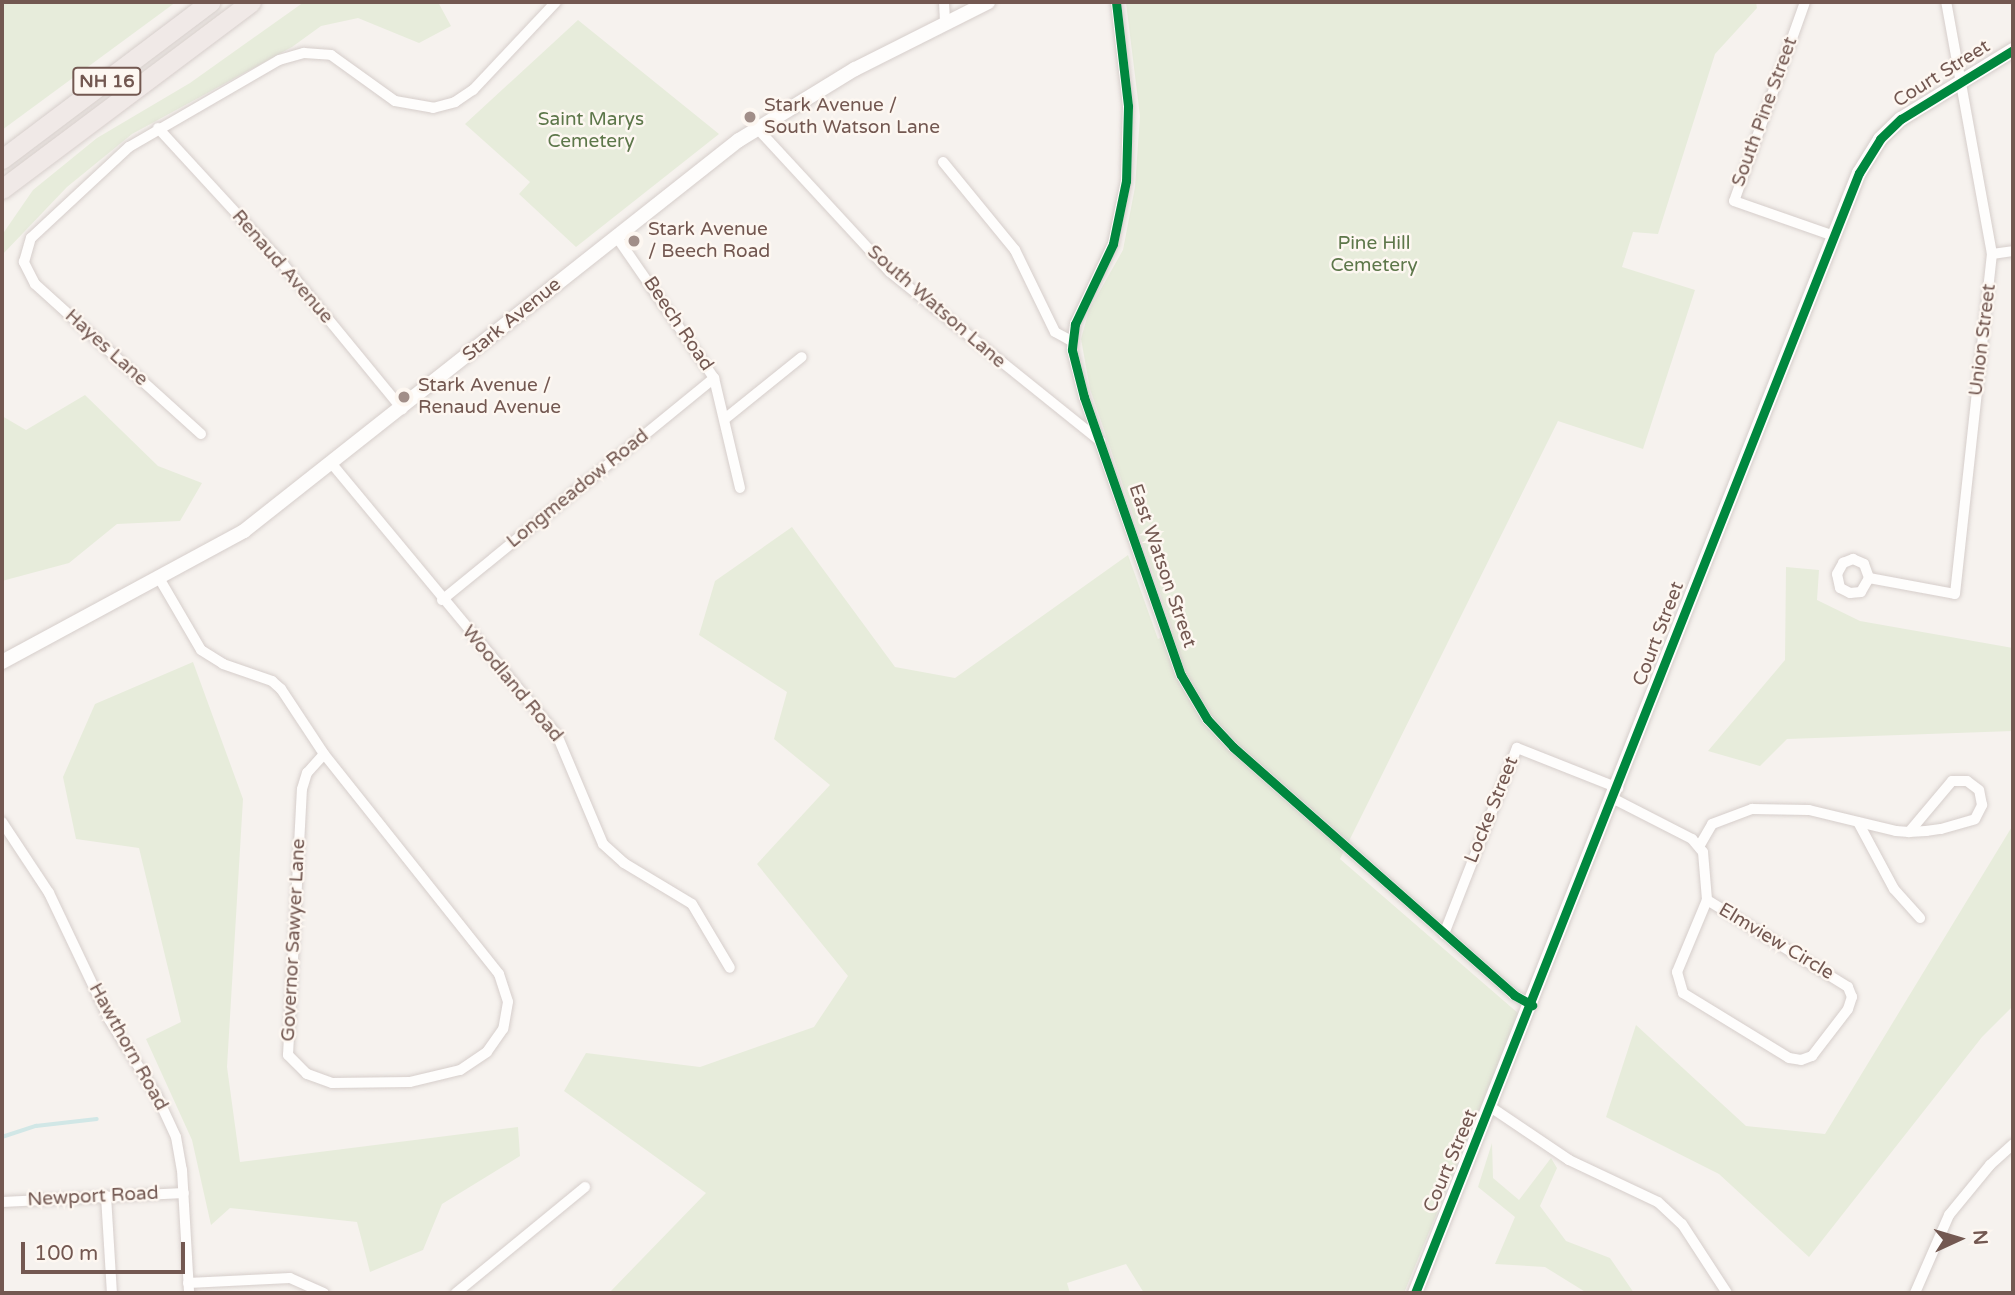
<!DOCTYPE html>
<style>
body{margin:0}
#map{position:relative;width:2015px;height:1295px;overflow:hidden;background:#f6f2ee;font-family:"Varela Round",sans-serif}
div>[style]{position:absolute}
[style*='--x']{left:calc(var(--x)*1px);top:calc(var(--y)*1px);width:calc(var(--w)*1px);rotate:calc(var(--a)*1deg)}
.green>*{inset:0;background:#e7ecdb}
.stream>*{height:3.5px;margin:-1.75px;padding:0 1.75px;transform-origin:1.75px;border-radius:1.75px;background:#d1e7e6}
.roads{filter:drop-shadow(0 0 2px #d6cecb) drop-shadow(0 0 2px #d6cecb)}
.street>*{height:10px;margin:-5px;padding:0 5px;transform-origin:5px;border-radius:5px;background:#fefdfc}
.secondary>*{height:14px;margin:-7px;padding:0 7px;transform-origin:7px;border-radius:7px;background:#fefdfc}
.highway>*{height:19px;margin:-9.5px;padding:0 9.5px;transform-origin:9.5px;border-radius:9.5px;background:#f0e9e7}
.cycleway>*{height:9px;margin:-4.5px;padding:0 4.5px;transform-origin:4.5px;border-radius:4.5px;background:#00873e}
.dots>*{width:19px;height:19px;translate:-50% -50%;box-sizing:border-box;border:4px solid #fdf7f1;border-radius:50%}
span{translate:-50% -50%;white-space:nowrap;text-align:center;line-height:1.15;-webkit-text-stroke:5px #fdf7f1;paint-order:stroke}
.shield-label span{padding:2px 5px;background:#fdf7f1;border:2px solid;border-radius:5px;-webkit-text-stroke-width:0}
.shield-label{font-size:18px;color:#735851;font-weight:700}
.street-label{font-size:19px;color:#735851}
.poi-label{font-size:19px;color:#735851}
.left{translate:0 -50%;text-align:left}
.park-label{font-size:19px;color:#5d774a}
.frame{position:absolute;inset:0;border:4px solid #735851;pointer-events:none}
.north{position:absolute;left:1924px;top:1204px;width:70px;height:70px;-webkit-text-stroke:5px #fdf7f1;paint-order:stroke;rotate:86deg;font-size:19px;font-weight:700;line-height:28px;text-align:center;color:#735851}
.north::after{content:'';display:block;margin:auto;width:24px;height:32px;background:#735851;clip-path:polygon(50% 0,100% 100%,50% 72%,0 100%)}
.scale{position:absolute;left:21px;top:1242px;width:164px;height:32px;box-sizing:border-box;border:4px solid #735851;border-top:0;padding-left:9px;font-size:21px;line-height:24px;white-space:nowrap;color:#735851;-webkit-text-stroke:5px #fdf7f1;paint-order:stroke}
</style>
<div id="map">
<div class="green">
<i style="clip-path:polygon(2px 2px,176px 2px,2px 130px)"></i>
<i style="clip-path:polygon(304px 2px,438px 2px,451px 26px,419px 43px,358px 18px,321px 26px,292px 47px,132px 134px,67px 187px,2px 255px,2px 235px,33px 190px,97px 138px,190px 83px)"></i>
<i style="clip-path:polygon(1756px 2px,1757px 8px,1715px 54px,1658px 234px,1633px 232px,1622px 267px,1695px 290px,1643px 449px,1558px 421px,1340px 859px,1519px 1014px,1404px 1293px,1144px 1293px,1126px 1264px,1067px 1283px,1070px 1293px,609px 1293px,706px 1193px,564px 1091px,586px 1053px,700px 1067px,814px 1027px,848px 976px,757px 864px,830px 785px,774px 739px,787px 692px,699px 635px,715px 581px,792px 527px,895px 667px,955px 678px,1128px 555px,1158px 639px,1173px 631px,1090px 389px,1081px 339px,1089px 310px,1123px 250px,1135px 187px,1140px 116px,1126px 3px)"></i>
<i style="clip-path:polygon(578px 20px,719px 134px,576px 247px,519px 194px,530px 182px,465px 124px)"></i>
<i style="clip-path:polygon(85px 395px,158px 466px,202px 483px,180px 521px,117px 524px,69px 563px,2px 581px,2px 416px,26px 430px)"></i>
<i style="clip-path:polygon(1786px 567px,1819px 570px,1817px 600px,1860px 621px,2013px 648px,2013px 731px,1787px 739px,1760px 766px,1708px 751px,1785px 660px)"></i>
<i style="clip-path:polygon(193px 662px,243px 799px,227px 1067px,240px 1162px,518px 1127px,520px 1156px,442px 1204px,423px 1250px,370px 1272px,357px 1222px,230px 1208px,211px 1225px,192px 1140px,146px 1039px,181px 1022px,139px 848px,76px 839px,63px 777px,95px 704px)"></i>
<i style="clip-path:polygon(2013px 825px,2013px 1006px,1982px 1037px,1809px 1257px,1719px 1174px,1606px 1117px,1636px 1025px,1746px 1126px,1825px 1134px)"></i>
<i style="clip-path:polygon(1492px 1143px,1493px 1178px,1519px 1200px,1551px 1158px,1557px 1168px,1540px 1206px,1566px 1241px,1610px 1258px,1634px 1293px,1587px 1293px,1545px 1267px,1495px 1264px,1515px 1217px,1478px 1187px)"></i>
</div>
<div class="stream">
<i style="--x:2;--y:1137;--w:36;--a:-18"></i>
<i style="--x:36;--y:1126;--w:61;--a:-6.5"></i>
</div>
<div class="roads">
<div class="street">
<i style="--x:944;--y:2;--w:18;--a:87"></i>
<i style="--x:1116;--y:2;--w:105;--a:83.4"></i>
<i style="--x:1128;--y:106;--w:75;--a:91.5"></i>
<i style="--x:1126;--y:181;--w:64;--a:101.7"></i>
<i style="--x:1113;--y:244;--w:89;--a:115.4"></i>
<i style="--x:1075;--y:324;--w:26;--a:97"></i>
<i style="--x:1072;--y:350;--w:49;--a:75.7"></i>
<i style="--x:1084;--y:397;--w:294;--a:70.8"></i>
<i style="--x:1181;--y:675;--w:51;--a:59.4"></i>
<i style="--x:1207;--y:719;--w:38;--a:47"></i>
<i style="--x:1233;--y:747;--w:375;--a:41.4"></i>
<i style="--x:1514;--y:995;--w:21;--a:29"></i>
<i style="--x:1805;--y:2;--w:211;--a:109.6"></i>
<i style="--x:1734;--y:201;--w:106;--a:19.3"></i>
<i style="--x:158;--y:128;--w:185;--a:47.4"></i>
<i style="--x:283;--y:264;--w:188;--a:50.6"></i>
<i style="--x:757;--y:128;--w:196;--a:47.3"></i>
<i style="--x:890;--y:272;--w:270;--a:38.8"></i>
<i style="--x:943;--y:162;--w:114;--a:50.7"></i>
<i style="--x:1015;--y:250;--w:91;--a:64"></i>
<i style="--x:1055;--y:332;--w:18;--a:29"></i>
<i style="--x:616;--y:236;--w:173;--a:55.4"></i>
<i style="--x:714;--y:378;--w:113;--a:76.7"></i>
<i style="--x:1992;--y:254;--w:21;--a:-8"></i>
<i style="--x:726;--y:418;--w:97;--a:-38.8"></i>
<i style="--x:201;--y:434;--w:224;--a:-137.9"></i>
<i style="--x:35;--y:284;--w:25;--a:-117"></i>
<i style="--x:24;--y:262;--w:25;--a:-74"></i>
<i style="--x:31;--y:238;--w:134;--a:-42.9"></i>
<i style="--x:129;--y:147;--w:173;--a:-30.1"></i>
<i style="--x:279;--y:60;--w:26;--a:-16"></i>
<i style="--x:304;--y:53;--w:27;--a:4"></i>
<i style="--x:331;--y:55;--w:79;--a:35.7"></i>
<i style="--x:395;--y:101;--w:39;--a:10"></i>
<i style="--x:433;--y:108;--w:23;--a:-15"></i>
<i style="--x:455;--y:102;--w:22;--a:-34"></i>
<i style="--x:473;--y:90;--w:121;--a:-46.7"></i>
<i style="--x:332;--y:464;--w:352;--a:50.3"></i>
<i style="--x:557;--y:735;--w:118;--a:67.1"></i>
<i style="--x:603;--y:844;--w:28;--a:42"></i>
<i style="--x:624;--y:863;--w:79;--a:31.1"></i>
<i style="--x:692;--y:904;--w:74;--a:59.3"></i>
<i style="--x:159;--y:578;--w:83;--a:59.7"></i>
<i style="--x:201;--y:650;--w:26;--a:32"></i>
<i style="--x:223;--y:664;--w:52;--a:19.1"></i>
<i style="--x:272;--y:681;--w:12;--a:42"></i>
<i style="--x:281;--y:689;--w:78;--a:56.5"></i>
<i style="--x:324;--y:754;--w:281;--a:51.5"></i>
<i style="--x:499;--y:974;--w:29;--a:72"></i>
<i style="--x:508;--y:1002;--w:27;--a:100"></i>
<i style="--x:503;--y:1029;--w:28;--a:125"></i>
<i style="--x:487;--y:1052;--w:32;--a:146"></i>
<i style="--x:460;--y:1070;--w:51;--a:166.5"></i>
<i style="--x:410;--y:1082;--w:78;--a:179.3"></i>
<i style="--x:332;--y:1083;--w:27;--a:-160"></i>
<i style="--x:307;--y:1074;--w:27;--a:-135"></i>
<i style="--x:288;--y:1055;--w:266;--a:-87"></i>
<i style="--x:302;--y:789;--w:17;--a:-73"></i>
<i style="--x:307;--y:773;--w:25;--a:-48"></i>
<i style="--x:1869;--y:578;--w:16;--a:120"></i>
<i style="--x:1861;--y:592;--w:11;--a:175"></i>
<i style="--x:1850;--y:593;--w:11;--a:-153"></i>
<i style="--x:1840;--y:588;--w:14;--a:-102"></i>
<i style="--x:1837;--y:574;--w:13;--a:-61"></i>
<i style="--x:1843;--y:563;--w:11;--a:-22"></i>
<i style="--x:1853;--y:559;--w:12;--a:24"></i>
<i style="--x:1864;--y:564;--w:15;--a:70"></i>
<i style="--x:1869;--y:578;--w:87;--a:10.5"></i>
<i style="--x:1955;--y:594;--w:342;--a:-83.8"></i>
<i style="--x:1992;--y:254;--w:256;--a:-100.3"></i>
<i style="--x:442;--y:600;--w:351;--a:-39.2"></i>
<i style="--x:1614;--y:799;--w:88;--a:27.1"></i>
<i style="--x:1692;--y:839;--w:17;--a:50"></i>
<i style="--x:1703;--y:852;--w:48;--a:85.2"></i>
<i style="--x:1707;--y:900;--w:78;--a:112.6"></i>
<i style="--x:1677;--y:972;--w:22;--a:74"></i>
<i style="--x:1683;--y:993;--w:124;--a:31.5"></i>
<i style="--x:1789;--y:1058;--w:12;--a:9"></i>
<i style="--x:1801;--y:1060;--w:12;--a:-20"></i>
<i style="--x:1812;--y:1056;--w:59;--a:-52.5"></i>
<i style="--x:1848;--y:1009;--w:13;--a:-72"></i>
<i style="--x:1852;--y:997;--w:11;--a:-112"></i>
<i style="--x:1848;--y:987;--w:166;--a:-148.3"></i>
<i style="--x:2;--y:822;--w:85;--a:56.5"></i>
<i style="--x:49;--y:893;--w:140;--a:64.5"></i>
<i style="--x:109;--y:1019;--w:91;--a:58.1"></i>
<i style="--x:157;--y:1096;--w:45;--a:65.1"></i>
<i style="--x:176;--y:1137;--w:34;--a:80"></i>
<i style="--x:182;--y:1170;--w:123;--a:86.7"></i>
<i style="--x:1858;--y:822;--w:76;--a:61.8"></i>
<i style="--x:1894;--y:889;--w:39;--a:48"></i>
<i style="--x:1700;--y:845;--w:24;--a:-60"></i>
<i style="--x:1712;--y:824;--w:43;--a:-20.6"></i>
<i style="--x:1752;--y:809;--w:57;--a:1"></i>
<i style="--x:1809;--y:810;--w:89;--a:13.6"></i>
<i style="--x:1896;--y:831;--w:13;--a:4"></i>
<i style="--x:1909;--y:832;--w:17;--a:-3"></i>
<i style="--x:1926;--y:831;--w:15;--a:-8"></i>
<i style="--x:1941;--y:829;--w:35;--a:-16"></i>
<i style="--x:1975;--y:819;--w:16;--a:-63"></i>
<i style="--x:1982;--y:805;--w:15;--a:-101"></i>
<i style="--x:1979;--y:790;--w:15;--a:-143"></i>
<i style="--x:1967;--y:781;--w:15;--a:180"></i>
<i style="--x:1952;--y:781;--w:67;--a:130.1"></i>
<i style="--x:1444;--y:934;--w:200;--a:-68.6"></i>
<i style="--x:1517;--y:748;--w:109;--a:21.6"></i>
<i style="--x:1492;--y:1108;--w:93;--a:34"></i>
<i style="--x:1569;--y:1160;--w:98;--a:25.3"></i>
<i style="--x:1658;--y:1202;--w:33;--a:43"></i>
<i style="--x:1682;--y:1224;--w:82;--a:56.9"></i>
<i style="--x:106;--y:1196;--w:97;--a:86.5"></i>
<i style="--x:2;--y:1202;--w:182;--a:-2.8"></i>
<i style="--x:188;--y:1283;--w:102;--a:-2.8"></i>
<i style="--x:290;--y:1278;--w:37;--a:24"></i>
<i style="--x:456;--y:1293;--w:167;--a:-39.4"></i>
<i style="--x:1915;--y:1293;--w:85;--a:-66.4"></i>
<i style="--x:1949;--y:1215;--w:65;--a:-50.6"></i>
<i style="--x:1990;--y:1165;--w:31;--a:-42"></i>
</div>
<div class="secondary">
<i style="--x:2;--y:662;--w:275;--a:-28.4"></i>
<i style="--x:244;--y:531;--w:631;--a:-38.31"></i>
<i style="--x:739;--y:140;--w:136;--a:-31.5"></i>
<i style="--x:855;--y:69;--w:149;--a:-26.7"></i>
<i style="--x:1415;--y:1293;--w:1205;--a:-68.38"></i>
<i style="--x:1859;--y:173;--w:40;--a:-58"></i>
<i style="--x:1880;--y:139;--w:29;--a:-44"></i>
<i style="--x:1901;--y:119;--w:132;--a:-31.6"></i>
</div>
<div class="highway">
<i style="--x:2;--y:159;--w:261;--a:-37"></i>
<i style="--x:2;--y:189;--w:311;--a:-36.9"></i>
</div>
</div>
<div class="cycleway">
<i style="--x:1116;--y:2;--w:105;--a:83.4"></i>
<i style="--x:1128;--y:106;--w:75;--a:91.5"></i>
<i style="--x:1126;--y:181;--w:64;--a:101.7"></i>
<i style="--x:1113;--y:244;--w:89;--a:115.4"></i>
<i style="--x:1075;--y:324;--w:26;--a:97"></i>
<i style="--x:1072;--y:350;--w:49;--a:75.7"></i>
<i style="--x:1084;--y:397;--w:294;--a:70.8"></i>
<i style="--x:1181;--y:675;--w:51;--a:59.4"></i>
<i style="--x:1207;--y:719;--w:38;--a:47"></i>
<i style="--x:1233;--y:747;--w:375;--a:41.4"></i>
<i style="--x:1514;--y:995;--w:21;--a:29"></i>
<i style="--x:1415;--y:1293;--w:1205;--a:-68.38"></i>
<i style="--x:1859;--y:173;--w:40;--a:-58"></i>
<i style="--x:1880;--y:139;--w:29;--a:-44"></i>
<i style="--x:1901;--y:119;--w:132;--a:-31.6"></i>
</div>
<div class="dots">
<i style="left:750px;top:117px;background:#a18e88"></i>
<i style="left:634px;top:241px;background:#a18e88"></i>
<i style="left:404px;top:397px;background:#a18e88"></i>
</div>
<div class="shield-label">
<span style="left:107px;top:81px">NH 16</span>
</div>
<div class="street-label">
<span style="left:1942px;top:74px;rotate:-32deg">Court Street</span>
<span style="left:1765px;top:112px;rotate:-70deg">South Pine Street</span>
<span style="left:282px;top:267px;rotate:49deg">Renaud Avenue</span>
<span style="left:936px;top:307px;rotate:41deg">South Watson Lane</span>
<span style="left:512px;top:320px;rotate:-39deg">Stark Avenue</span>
<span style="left:678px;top:324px;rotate:56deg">Beech Road</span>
<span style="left:1983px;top:340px;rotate:-83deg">Union Street</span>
<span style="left:106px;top:348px;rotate:42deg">Hayes Lane</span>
<span style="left:578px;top:489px;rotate:-39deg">Longmeadow Road</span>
<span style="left:1162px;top:566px;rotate:71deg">East Watson Street</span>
<span style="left:1659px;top:634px;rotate:-69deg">Court Street</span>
<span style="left:512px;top:684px;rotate:50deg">Woodland Road</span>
<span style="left:1492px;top:810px;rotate:-68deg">Locke Street</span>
<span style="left:294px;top:940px;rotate:-87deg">Governor Sawyer Lane</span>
<span style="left:1776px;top:942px;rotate:31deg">Elmview Circle</span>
<span style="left:128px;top:1047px;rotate:61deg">Hawthorn Road</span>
<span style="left:1451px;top:1161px;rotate:-67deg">Court Street</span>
<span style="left:93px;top:1197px;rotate:-3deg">Newport Road</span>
</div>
<div class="poi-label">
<span class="left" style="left:764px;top:117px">Stark Avenue /<br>South Watson Lane</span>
<span class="left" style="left:648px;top:241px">Stark Avenue<br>/ Beech Road</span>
<span class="left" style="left:418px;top:397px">Stark Avenue /<br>Renaud Avenue</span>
</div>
<div class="park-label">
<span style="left:591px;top:131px">Saint Marys<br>Cemetery</span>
<span style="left:1374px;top:255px">Pine Hill<br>Cemetery</span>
</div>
<div class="frame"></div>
<div class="north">N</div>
<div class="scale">100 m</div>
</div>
